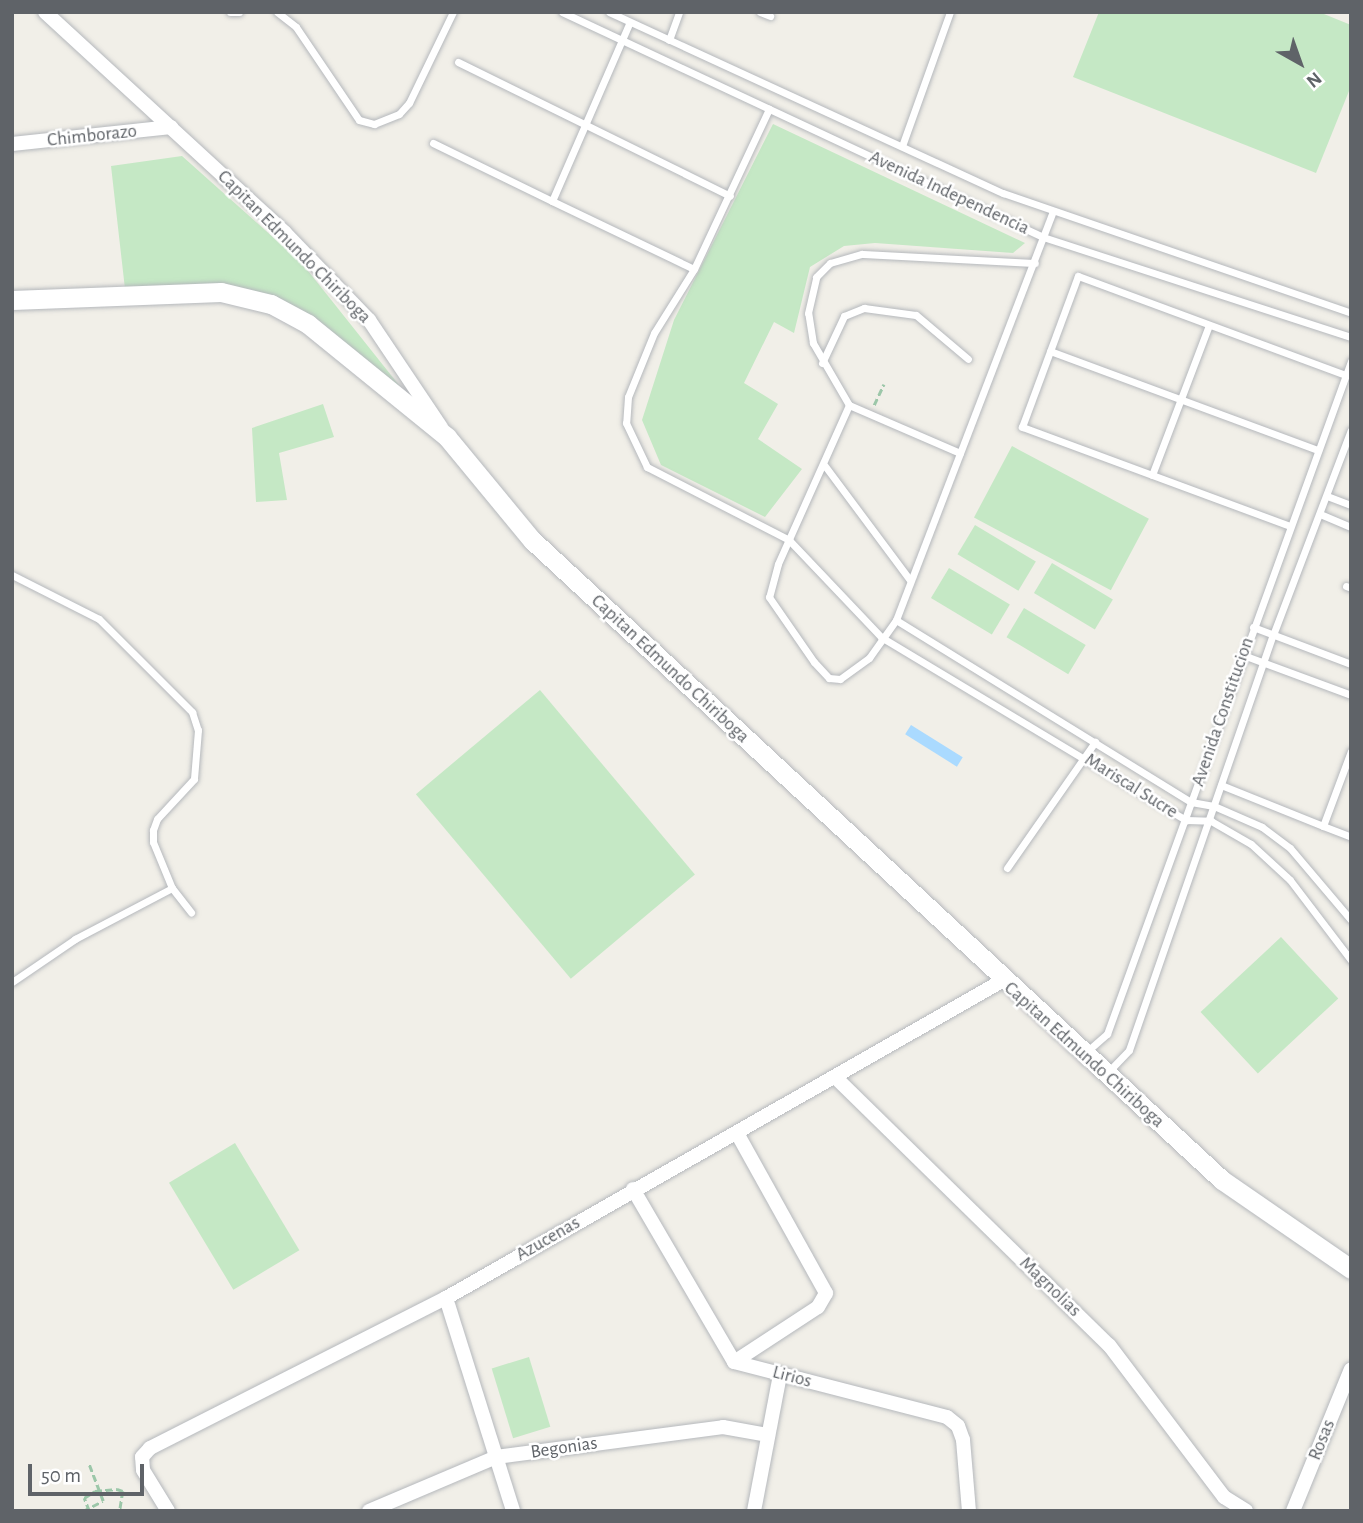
<!DOCTYPE html>
<style>
body{margin:0}
#map{position:relative;width:1363px;height:1523px;overflow:hidden;background:#f1efe8;font-family:"Alegreya Sans",sans-serif}
div>[style]{position:absolute}
[style*='--x']{left:calc(var(--x)*1px);top:calc(var(--y)*1px);width:calc(var(--w)*1px);rotate:calc(var(--a)*1deg)}
.green>*{inset:0;background:#c5e8c5;transform-origin:0 0}
.water>*{inset:0;background:#aadaff;transform-origin:0 0}
.path>*{height:2.5px;margin-top:-1.25px;transform-origin:0;background:repeating-linear-gradient(90deg,#9cc7a9 0 7px,transparent 0 10.5px)}
.roads{filter:drop-shadow(0 0 2px #b5b8bc) drop-shadow(0 0 2px #b5b8bc)}
.lane>*{height:7px;margin:-3.5px;padding:0 3.5px;transform-origin:3.5px;border-radius:3.5px;background:#fff}
.street>*{height:14px;margin:-7px;padding:0 7px;transform-origin:7px;border-radius:7px;background:#fff}
.secondary>*{height:19px;margin:-9.5px;padding:0 9.5px;transform-origin:9.5px;border-radius:9.5px;background:#fff}
span{translate:-50% -50%;white-space:nowrap;text-align:center;line-height:1.15;-webkit-text-stroke:5px #fff;paint-order:stroke}
.street-label{font-size:19px;color:#5f6368}
.frame{position:absolute;inset:0;border:14px solid #5f6368;pointer-events:none}
.north{position:absolute;left:1265px;top:28px;width:70px;height:70px;-webkit-text-stroke:5px #fff;paint-order:stroke;rotate:140deg;font-size:19px;font-weight:700;line-height:28px;text-align:center;color:#5f6368}
.north::after{content:'';display:block;margin:auto;width:24px;height:32px;background:#5f6368;clip-path:polygon(50% 0,100% 100%,50% 72%,0 100%)}
.scale{position:absolute;left:28px;top:1464px;width:116px;height:32px;box-sizing:border-box;border:4px solid #5f6368;border-top:0;padding-left:9px;font-size:21px;line-height:24px;white-space:nowrap;color:#5f6368;-webkit-text-stroke:5px #fff;paint-order:stroke}
</style>
<div id="map">
<div class="green">
<i style="clip-path:polygon(1099px 12px,1319px 12px,1351px 25px,1351px 86px,1316px 173px,1073px 77px)"></i>
<i style="clip-path:polygon(773px 124px,1025px 243px,1013px 253px,875px 243px,844px 246px,810px 267px,794px 333px,774px 322px,744px 383px,778px 404px,758px 439px,802px 469px,765px 517px,661px 465px,642px 420px,674px 320px)"></i>
<i style="clip-path:polygon(182px 156px,301px 262px,410px 399px,316px 318px,273px 299px,125px 289px,111px 166px)"></i>
<i style="clip-path:polygon(323px 404px,334px 437px,279px 453px,287px 500px,256px 502px,252px 428px)"></i>
<i style="left:1012px;top:446px;width:155px;height:81px;rotate:28deg"></i>
<i style="left:975px;top:525px;width:71px;height:34px;rotate:31deg"></i>
<i style="left:1052px;top:563px;width:71px;height:35px;rotate:31deg"></i>
<i style="left:949px;top:568px;width:71px;height:35px;rotate:31deg"></i>
<i style="left:1024px;top:608px;width:72px;height:34px;rotate:31deg"></i>
<i style="left:540px;top:690px;width:241px;height:162px;rotate:50deg"></i>
<i style="left:1281px;top:937px;width:84px;height:110px;rotate:47deg"></i>
<i style="left:235px;top:1143px;width:125px;height:77px;rotate:59deg"></i>
<i style="left:529px;top:1357px;width:73px;height:39px;rotate:73deg"></i>
</div>
<div class="water">
<i style="left:911px;top:725px;width:61px;height:11px;rotate:32deg"></i>
</div>
<div class="path">
<i style="--x:874;--y:405;--w:23;--a:-65"></i>
<i style="--x:83;--y:1511;--w:22;--a:-27"></i>
<i style="--x:103;--y:1501;--w:40;--a:-111"></i>
<i style="--x:89;--y:1511;--w:14;--a:-111"></i>
<i style="--x:84;--y:1498;--w:13;--a:-32"></i>
<i style="--x:95;--y:1491;--w:22;--a:-5"></i>
<i style="--x:117;--y:1489;--w:6;--a:18"></i>
<i style="--x:123;--y:1491;--w:20;--a:99"></i>
</div>
<div class="roads">
<div class="lane">
<i style="--x:230;--y:12;--w:9;--a:0"></i>
<i style="--x:277;--y:12;--w:24;--a:38"></i>
<i style="--x:296;--y:27;--w:112;--a:55.9"></i>
<i style="--x:359;--y:120;--w:16;--a:15"></i>
<i style="--x:374;--y:124;--w:27;--a:-22"></i>
<i style="--x:399;--y:114;--w:15;--a:-48"></i>
<i style="--x:409;--y:103;--w:101;--a:-64.2"></i>
<i style="--x:562;--y:12;--w:531;--a:25.07"></i>
<i style="--x:1043;--y:237;--w:324;--a:18"></i>
<i style="--x:609;--y:12;--w:434;--a:24.7"></i>
<i style="--x:1003;--y:193;--w:368;--a:19"></i>
<i style="--x:760;--y:12;--w:11;--a:22"></i>
<i style="--x:669;--y:40;--w:30;--a:-70"></i>
<i style="--x:458;--y:62;--w:303;--a:26.2"></i>
<i style="--x:433;--y:143;--w:132;--a:26"></i>
<i style="--x:552;--y:201;--w:195;--a:-66.5"></i>
<i style="--x:902;--y:146;--w:142;--a:-70.3"></i>
<i style="--x:552;--y:201;--w:157;--a:25.6"></i>
<i style="--x:694;--y:269;--w:177;--a:-64.9"></i>
<i style="--x:694;--y:269;--w:75;--a:122"></i>
<i style="--x:654;--y:333;--w:69;--a:112.1"></i>
<i style="--x:628;--y:397;--w:26;--a:94"></i>
<i style="--x:626;--y:423;--w:49;--a:64.5"></i>
<i style="--x:647;--y:467;--w:160;--a:27.2"></i>
<i style="--x:789;--y:540;--w:134;--a:46.5"></i>
<i style="--x:881;--y:637;--w:356;--a:31"></i>
<i style="--x:1186;--y:820;--w:25;--a:2"></i>
<i style="--x:1211;--y:821;--w:46;--a:29.9"></i>
<i style="--x:1251;--y:844;--w:53;--a:42.7"></i>
<i style="--x:1290;--y:880;--w:101;--a:52.7"></i>
<i style="--x:1050;--y:351;--w:286;--a:20.3"></i>
<i style="--x:822;--y:363;--w:52;--a:-64.9"></i>
<i style="--x:844;--y:316;--w:22;--a:-22"></i>
<i style="--x:864;--y:308;--w:52;--a:7.7"></i>
<i style="--x:916;--y:315;--w:68;--a:40.2"></i>
<i style="--x:849;--y:405;--w:174;--a:114.1"></i>
<i style="--x:778;--y:564;--w:34;--a:105"></i>
<i style="--x:769;--y:597;--w:79;--a:55.3"></i>
<i style="--x:814;--y:662;--w:22;--a:47"></i>
<i style="--x:829;--y:678;--w:11;--a:5"></i>
<i style="--x:840;--y:679;--w:36;--a:-36"></i>
<i style="--x:869;--y:658;--w:47;--a:-54.6"></i>
<i style="--x:896;--y:620;--w:437;--a:-69"></i>
<i style="--x:960;--y:453;--w:121;--a:-156.6"></i>
<i style="--x:849;--y:405;--w:72;--a:-120.1"></i>
<i style="--x:813;--y:343;--w:30;--a:-99"></i>
<i style="--x:808;--y:313;--w:37;--a:-77"></i>
<i style="--x:816;--y:277;--w:20;--a:-45"></i>
<i style="--x:830;--y:263;--w:33;--a:-16"></i>
<i style="--x:862;--y:254;--w:173;--a:3"></i>
<i style="--x:825;--y:466;--w:142;--a:53.3"></i>
<i style="--x:1152;--y:475;--w:160;--a:-69.2"></i>
<i style="--x:1327;--y:496;--w:26;--a:21"></i>
<i style="--x:1320;--y:514;--w:34;--a:23"></i>
<i style="--x:1290;--y:526;--w:286;--a:-159.7"></i>
<i style="--x:1022;--y:427;--w:161;--a:-69.7"></i>
<i style="--x:1078;--y:276;--w:286;--a:20.3"></i>
<i style="--x:12;--y:575;--w:97;--a:26.8"></i>
<i style="--x:99;--y:619;--w:132;--a:45"></i>
<i style="--x:192;--y:712;--w:19;--a:72"></i>
<i style="--x:198;--y:730;--w:49;--a:94.7"></i>
<i style="--x:194;--y:779;--w:54;--a:132.8"></i>
<i style="--x:157;--y:819;--w:12;--a:110"></i>
<i style="--x:153;--y:830;--w:12;--a:90"></i>
<i style="--x:153;--y:842;--w:50;--a:67.6"></i>
<i style="--x:172;--y:888;--w:110;--a:152.3"></i>
<i style="--x:75;--y:939;--w:76;--a:145.7"></i>
<i style="--x:1346;--y:586;--w:5;--a:22"></i>
<i style="--x:896;--y:620;--w:347;--a:31.7"></i>
<i style="--x:1191;--y:802;--w:23;--a:10"></i>
<i style="--x:1214;--y:806;--w:52;--a:23.6"></i>
<i style="--x:1262;--y:827;--w:35;--a:37"></i>
<i style="--x:1290;--y:848;--w:94;--a:49.7"></i>
<i style="--x:1253;--y:627;--w:105;--a:20.7"></i>
<i style="--x:1243;--y:655;--w:115;--a:20.3"></i>
<i style="--x:1351;--y:751;--w:80;--a:110.5"></i>
<i style="--x:1323;--y:826;--w:30;--a:21"></i>
<i style="--x:1221;--y:785;--w:110;--a:21.9"></i>
<i style="--x:1007;--y:868;--w:154;--a:-55.1"></i>
<i style="--x:172;--y:888;--w:31;--a:52"></i>
<i style="--x:1085;--y:1053;--w:29;--a:-41"></i>
<i style="--x:1107;--y:1034;--w:716;--a:-70.07"></i>
<i style="--x:1108;--y:1072;--w:30;--a:-46"></i>
<i style="--x:1129;--y:1050;--w:439;--a:-70.9"></i>
<i style="--x:1273;--y:635;--w:219;--a:-69.2"></i>
</div>
<div class="street">
<i style="--x:45;--y:12;--w:326;--a:42.6"></i>
<i style="--x:285;--y:233;--w:121;--a:46"></i>
<i style="--x:369;--y:320;--w:129;--a:56.1"></i>
<i style="--x:12;--y:144;--w:160;--a:-6.1"></i>
<i style="--x:836;--y:1078;--w:382;--a:44.4"></i>
<i style="--x:1109;--y:1345;--w:191;--a:52.9"></i>
<i style="--x:1224;--y:1497;--w:26;--a:32"></i>
<i style="--x:633;--y:1189;--w:200;--a:59.7"></i>
<i style="--x:734;--y:1362;--w:220;--a:14.5"></i>
<i style="--x:947;--y:1417;--w:14;--a:39"></i>
<i style="--x:958;--y:1426;--w:15;--a:70"></i>
<i style="--x:963;--y:1440;--w:71;--a:85.2"></i>
<i style="--x:446;--y:1298;--w:223;--a:72.5"></i>
<i style="--x:734;--y:1362;--w:100;--a:-33.2"></i>
<i style="--x:818;--y:1307;--w:16;--a:-60"></i>
<i style="--x:826;--y:1293;--w:181;--a:-119.1"></i>
<i style="--x:168;--y:1511;--w:48;--a:-121.4"></i>
<i style="--x:143;--y:1470;--w:13;--a:-94"></i>
<i style="--x:142;--y:1457;--w:12;--a:-48"></i>
<i style="--x:150;--y:1448;--w:332;--a:-26.9"></i>
<i style="--x:446;--y:1298;--w:640;--a:-29.69"></i>
<i style="--x:369;--y:1511;--w:138;--a:-23"></i>
<i style="--x:496;--y:1457;--w:229;--a:-7.5"></i>
<i style="--x:723;--y:1427;--w:46;--a:10.1"></i>
<i style="--x:754;--y:1511;--w:138;--a:-79.2"></i>
<i style="--x:1293;--y:1511;--w:153;--a:-67.8"></i>
</div>
<div class="secondary">
<i style="--x:12;--y:300;--w:209;--a:-2.2"></i>
<i style="--x:221;--y:292;--w:51;--a:13.5"></i>
<i style="--x:271;--y:304;--w:42;--a:28.4"></i>
<i style="--x:308;--y:324;--w:179;--a:39.1"></i>
<i style="--x:447;--y:437;--w:134;--a:50.5"></i>
<i style="--x:532;--y:540;--w:941;--a:42.85"></i>
<i style="--x:1222;--y:1180;--w:157;--a:34.6"></i>
</div>
</div>
<div class="street-label">
<span style="left:92px;top:136px;rotate:-6deg">Chimborazo</span>
<span style="left:949px;top:193px;rotate:25deg">Avenida Independencia</span>
<span style="left:294px;top:247px;rotate:45deg">Capitan Edmundo Chiriboga</span>
<span style="left:670px;top:669px;rotate:43deg">Capitan Edmundo Chiriboga</span>
<span style="left:1223px;top:712px;rotate:-71deg">Avenida Constitucion</span>
<span style="left:1131px;top:786px;rotate:32deg">Mariscal Sucre</span>
<span style="left:1084px;top:1055px;rotate:42deg">Capitan Edmundo Chiriboga</span>
<span style="left:548px;top:1239px;rotate:-30deg">Azucenas</span>
<span style="left:1050px;top:1287px;rotate:44deg">Magnolias</span>
<span style="left:792px;top:1377px;rotate:15deg">Lirios</span>
<span style="left:1322px;top:1440px;rotate:-68deg">Rosas</span>
<span style="left:564px;top:1448px;rotate:-8deg">Begonias</span>
</div>
<div class="frame"></div>
<div class="north">N</div>
<div class="scale">50 m</div>
</div>
